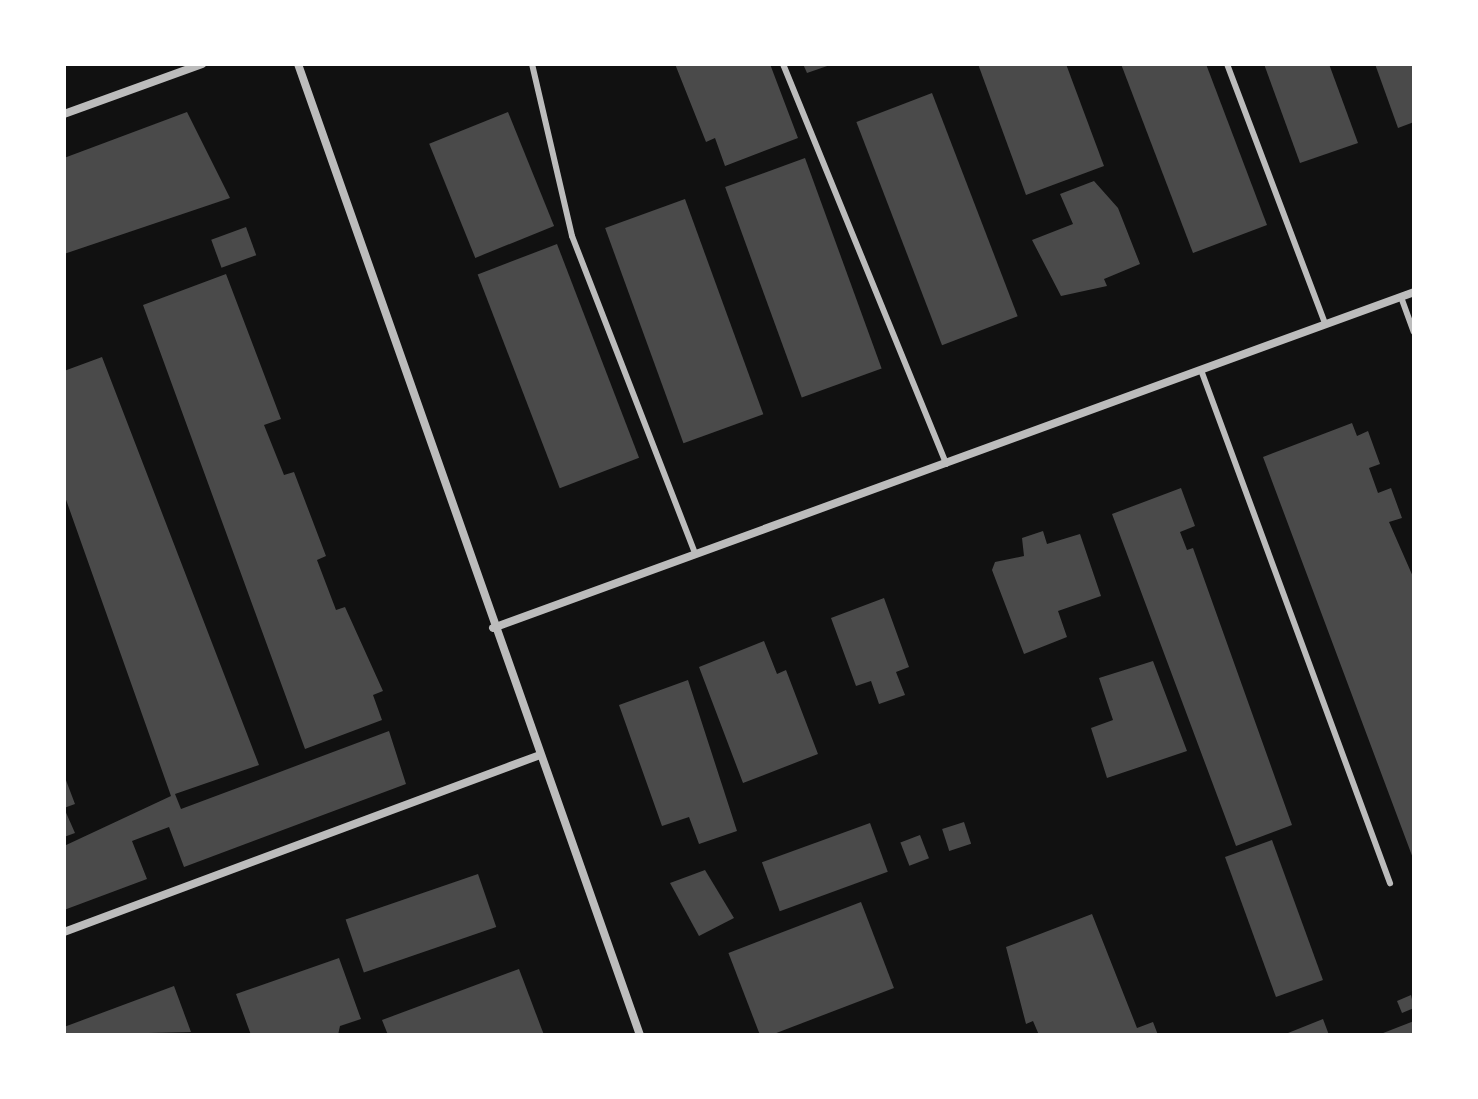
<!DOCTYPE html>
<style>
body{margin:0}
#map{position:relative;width:1478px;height:1099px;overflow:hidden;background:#111;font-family:"IBM Plex Sans",sans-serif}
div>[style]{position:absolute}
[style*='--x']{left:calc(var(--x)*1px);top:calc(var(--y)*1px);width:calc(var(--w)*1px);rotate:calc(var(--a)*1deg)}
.building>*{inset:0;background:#4a4a4a;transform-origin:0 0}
.service>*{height:6px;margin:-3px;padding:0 3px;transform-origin:3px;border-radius:3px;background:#bcbcbc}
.minor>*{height:8px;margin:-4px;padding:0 4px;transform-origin:4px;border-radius:4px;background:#bcbcbc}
span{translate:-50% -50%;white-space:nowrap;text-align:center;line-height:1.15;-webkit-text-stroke:8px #fff;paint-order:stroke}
.frame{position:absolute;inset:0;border:66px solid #fff;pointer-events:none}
</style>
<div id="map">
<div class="building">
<i style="clip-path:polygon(675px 64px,770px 64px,798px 138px,725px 166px,715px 138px,706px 142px)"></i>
<i style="clip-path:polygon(803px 64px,833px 64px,807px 73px)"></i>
<i style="clip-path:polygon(978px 64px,1066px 64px,1104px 166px,1026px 195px)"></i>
<i style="clip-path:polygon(1121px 64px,1206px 64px,1267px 225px,1193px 253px)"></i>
<i style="clip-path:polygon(1264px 64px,1329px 64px,1358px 143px,1300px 163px)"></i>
<i style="clip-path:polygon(1375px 64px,1414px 64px,1414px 122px,1398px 128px)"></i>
<i style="left:932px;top:93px;width:239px;height:81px;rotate:69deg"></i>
<i style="clip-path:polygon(187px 112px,230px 198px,64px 254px,64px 158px)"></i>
<i style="left:508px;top:112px;width:123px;height:85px;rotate:68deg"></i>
<i style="left:805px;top:158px;width:224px;height:85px;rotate:70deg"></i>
<i style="clip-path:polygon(1094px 181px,1118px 208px,1140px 264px,1104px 279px,1107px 286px,1061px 296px,1032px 240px,1073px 224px,1060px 194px)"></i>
<i style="left:685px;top:199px;width:229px;height:85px;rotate:70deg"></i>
<i style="left:246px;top:227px;width:30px;height:37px;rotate:70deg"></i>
<i style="left:557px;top:244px;width:229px;height:85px;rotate:69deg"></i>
<i style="clip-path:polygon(226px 274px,281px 419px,264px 425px,284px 475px,294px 472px,326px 556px,317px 560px,336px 610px,345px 607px,383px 691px,373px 695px,382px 720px,305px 749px,143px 305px)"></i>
<i style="clip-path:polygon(102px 357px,259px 765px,175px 794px,181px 809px,389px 731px,406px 784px,184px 867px,169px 827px,132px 841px,147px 879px,64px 910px,64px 846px,171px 796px,64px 494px,64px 371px)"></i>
<i style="clip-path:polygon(1352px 423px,1357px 436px,1368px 431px,1380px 464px,1369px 468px,1378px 493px,1391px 488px,1402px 518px,1389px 522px,1414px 579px,1414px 861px,1263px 457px)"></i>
<i style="clip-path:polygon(1181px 488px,1195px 526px,1180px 532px,1187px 550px,1193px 548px,1292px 825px,1236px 846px,1112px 514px)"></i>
<i style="clip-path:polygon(1043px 531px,1047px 544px,1080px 534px,1101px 596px,1058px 611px,1067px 637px,1024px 654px,992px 570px,995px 562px,1024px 556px,1022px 538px)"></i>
<i style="clip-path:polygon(884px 598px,909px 667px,896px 672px,905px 695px,879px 704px,871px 681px,856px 686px,831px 618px)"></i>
<i style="clip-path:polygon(764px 641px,777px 674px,786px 670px,818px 754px,743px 783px,699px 667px)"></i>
<i style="clip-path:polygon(1153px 661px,1187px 751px,1107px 778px,1091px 728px,1113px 720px,1099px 678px)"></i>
<i style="clip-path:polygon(688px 680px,737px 831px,699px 844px,689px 817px,662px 826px,619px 705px)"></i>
<i style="clip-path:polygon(64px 775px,75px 804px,64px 808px,75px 833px,64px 837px)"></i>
<i style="left:964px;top:822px;width:23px;height:23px;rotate:72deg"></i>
<i style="left:870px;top:823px;width:52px;height:115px;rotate:70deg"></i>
<i style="left:920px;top:835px;width:25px;height:21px;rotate:69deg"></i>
<i style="left:1272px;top:840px;width:149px;height:50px;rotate:70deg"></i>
<i style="clip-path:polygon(705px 870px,734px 918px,699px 936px,670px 883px)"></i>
<i style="left:478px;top:874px;width:56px;height:140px;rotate:71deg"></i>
<i style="left:861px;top:902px;width:92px;height:142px;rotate:69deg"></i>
<i style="clip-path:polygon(1092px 914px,1137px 1028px,1153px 1022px,1158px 1035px,1039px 1035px,1033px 1021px,1026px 1024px,1006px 947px)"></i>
<i style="clip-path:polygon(339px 958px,361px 1019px,340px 1026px,338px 1035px,251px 1035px,236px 994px)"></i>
<i style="clip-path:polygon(519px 969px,544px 1035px,388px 1035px,382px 1020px)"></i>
<i style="clip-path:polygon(174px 986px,191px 1032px,64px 1035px,64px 1027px)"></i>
<i style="clip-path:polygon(1411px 995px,1414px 1008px,1402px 1013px,1397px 1001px)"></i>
<i style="clip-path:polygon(1323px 1019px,1329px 1035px,1283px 1035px)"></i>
<i style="clip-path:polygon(1414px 1021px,1414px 1035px,1378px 1035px)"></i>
</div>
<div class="service">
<i style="--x:532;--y:64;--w:177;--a:76.9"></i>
<i style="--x:572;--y:236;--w:340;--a:68.8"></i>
<i style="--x:783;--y:64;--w:432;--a:67.8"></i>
<i style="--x:1227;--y:64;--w:278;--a:69.3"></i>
<i style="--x:1401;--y:297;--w:37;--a:70"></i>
<i style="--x:1201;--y:370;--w:547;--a:69.78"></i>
</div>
<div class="minor">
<i style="--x:298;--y:64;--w:1029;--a:70.6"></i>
<i style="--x:64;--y:114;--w:147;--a:-19.9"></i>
<i style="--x:493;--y:628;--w:980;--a:-20.04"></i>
<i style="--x:64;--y:932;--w:508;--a:-20.4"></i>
</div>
<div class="frame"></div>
</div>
